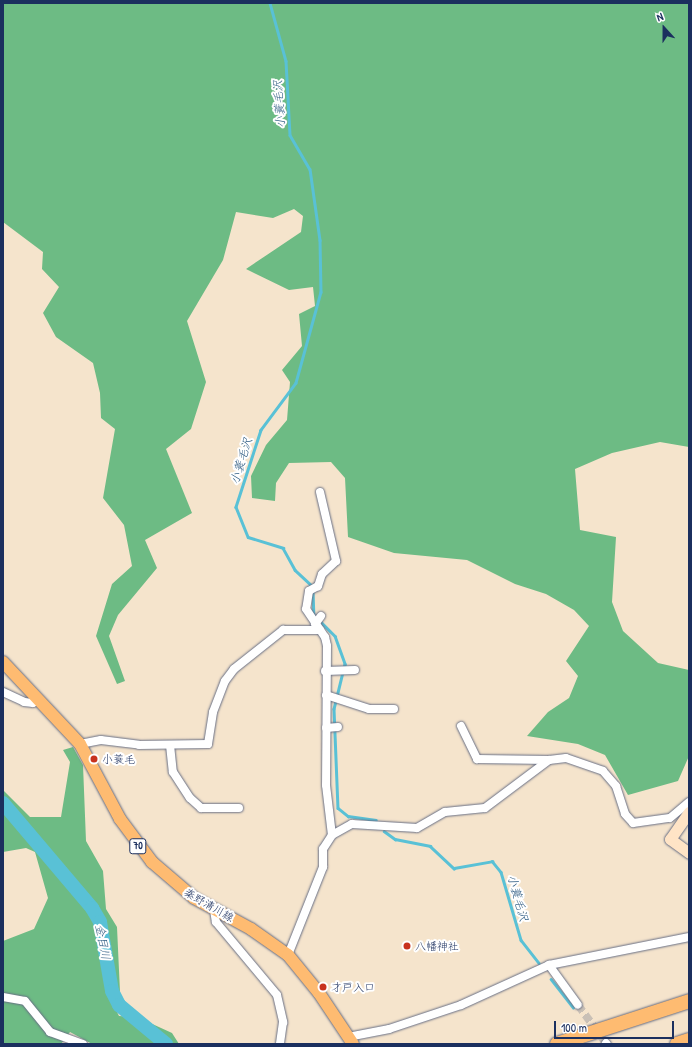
<!DOCTYPE html>
<meta charset="utf-8">
<style>
body{margin:0}
#map{position:relative;width:692px;height:1047px;overflow:hidden;background:#f5e4cc;font-family:"Patrick Hand","Klee One",sans-serif}
div>[style]{position:absolute}
[style*='--x']{left:calc(var(--x)*1px);top:calc(var(--y)*1px);width:calc(var(--w)*1px);rotate:calc(var(--a)*1deg)}
.forest>*{inset:0;background:#6dbb84}
.stream>*{height:2.5px;margin:-1.25px;padding:0 1.25px;transform-origin:1.25px;border-radius:1.25px;background:#59c1d6}
.river>*{height:14px;margin:-7px;padding:0 7px;transform-origin:7px;border-radius:7px;background:#59c1d6}
.street-tunnel>*{height:8px;margin-top:-4px;transform-origin:0;background:repeating-linear-gradient(90deg,#c9c0b6 0 8px,transparent 0 12px)}
.roads{filter:drop-shadow(0 0 1px #676e84) drop-shadow(0 0 1px #676e84)}
.street>*{height:8px;margin:-4px;padding:0 4px;transform-origin:4px;border-radius:4px;background:#fff}
.secondary>*{height:11px;margin:-5.5px;padding:0 5.5px;transform-origin:5.5px;border-radius:5.5px;background:#ffe4c6}
.primary>*{height:12px;margin:-6px;padding:0 6px;transform-origin:6px;border-radius:6px;background:#febb71}
.highway>*{height:14px;margin:-7px;padding:0 7px;transform-origin:7px;border-radius:7px;background:#febb71}
.dots>*{width:11px;height:11px;translate:-50% -50%;box-sizing:border-box;border:2px solid #fff;border-radius:50%}
span{translate:-50% -50%;white-space:nowrap;text-align:center;line-height:1.15;-webkit-text-stroke:4px #fff;paint-order:stroke}
.shield-label span{padding:1px 3px;background:#fff;border:1px solid;border-radius:3px;-webkit-text-stroke-width:0}
.shield-label{font-size:10px;color:#1b2f5e;font-weight:700}
.poi-label{font-size:11px;color:#1b2f5e}
.left{translate:0 -50%;text-align:left}
.street-label{font-size:11px;color:#1b2f5e}
.water-label{font-size:12px;color:#2e5b82;font-style:italic}
.frame{position:absolute;inset:0;border:4px solid #1b2f5e;pointer-events:none}
.north{position:absolute;left:644px;top:8px;width:40px;height:40px;-webkit-text-stroke:3px #fff;paint-order:stroke;rotate:339deg;font-size:11px;font-weight:700;line-height:16px;text-align:center;color:#1b2f5e}
.north::after{content:'';display:block;margin:auto;width:14px;height:18px;background:#1b2f5e;clip-path:polygon(50% 0,100% 100%,50% 72%,0 100%)}
.scale{position:absolute;left:554px;top:1021px;width:120px;height:18px;box-sizing:border-box;border:2px solid #1b2f5e;border-top:0;padding-left:5px;font-size:12px;line-height:14px;white-space:nowrap;color:#1b2f5e;-webkit-text-stroke:3px #fff;paint-order:stroke}
</style>
<div id="map">
<div class="forest">
<i style="clip-path:polygon(3px 3px,689px 3px,689px 447px,660px 442px,612px 453px,575px 469px,580px 530px,616px 537px,612px 602px,623px 631px,658px 663px,689px 670px,689px 756px,678px 781px,628px 795px,605px 755px,578px 744px,527px 736px,548px 712px,569px 698px,578px 676px,566px 661px,589px 626px,574px 610px,546px 594px,515px 584px,467px 560px,394px 553px,348px 537px,345px 478px,331px 462px,289px 463px,276px 483px,275px 501px,252px 498px,251px 476px,266px 445px,287px 420px,290px 382px,282px 370px,302px 346px,299px 314px,315px 306px,313px 287px,289px 290px,246px 269px,301px 232px,303px 216px,294px 209px,273px 218px,236px 212px,223px 260px,187px 321px,206px 382px,191px 429px,166px 449px,192px 513px,145px 540px,157px 568px,118px 615px,109px 636px,125px 681px,117px 684px,96px 636px,112px 584px,132px 566px,124px 525px,103px 498px,115px 429px,101px 418px,100px 393px,93px 363px,56px 337px,43px 313px,59px 287px,42px 269px,43px 252px,3px 222px)"></i>
<i style="clip-path:polygon(73px 747px,83px 765px,86px 841px,103px 871px,106px 909px,117px 927px,120px 992px,115px 1008px,119px 1016px,137px 1017px,172px 1033px,179px 1044px,92px 1044px,70px 1032px,61px 1044px,3px 1044px,3px 941px,34px 929px,48px 898px,35px 852px,26px 848px,3px 852px,3px 790px,30px 817px,61px 817px,70px 762px,63px 750px)"></i>
</div>
<div class="stream">
<i style="--x:270;--y:3;--w:60;--a:74.6"></i>
<i style="--x:286;--y:61;--w:74;--a:86.9"></i>
<i style="--x:290;--y:135;--w:39;--a:60"></i>
<i style="--x:310;--y:169;--w:72;--a:82"></i>
<i style="--x:320;--y:240;--w:52;--a:88.9"></i>
<i style="--x:321;--y:292;--w:94;--a:105.4"></i>
<i style="--x:296;--y:383;--w:59;--a:126.7"></i>
<i style="--x:261;--y:430;--w:81;--a:108"></i>
<i style="--x:236;--y:507;--w:32;--a:68"></i>
<i style="--x:248;--y:537;--w:37;--a:17"></i>
<i style="--x:283;--y:548;--w:25;--a:61"></i>
<i style="--x:295;--y:570;--w:23;--a:43"></i>
<i style="--x:313;--y:591;--w:25;--a:88"></i>
<i style="--x:319;--y:620;--w:23;--a:45"></i>
<i style="--x:335;--y:636;--w:30;--a:70"></i>
<i style="--x:345;--y:664;--w:46;--a:103.7"></i>
<i style="--x:334;--y:709;--w:99;--a:87.7"></i>
<i style="--x:338;--y:808;--w:13;--a:39"></i>
<i style="--x:348;--y:816;--w:28;--a:8"></i>
<i style="--x:384;--y:831;--w:14;--a:36"></i>
<i style="--x:395;--y:839;--w:36;--a:11"></i>
<i style="--x:430;--y:846;--w:33;--a:43"></i>
<i style="--x:454;--y:868;--w:39;--a:-10"></i>
<i style="--x:492;--y:861;--w:14;--a:51"></i>
<i style="--x:501;--y:872;--w:71;--a:73.6"></i>
<i style="--x:521;--y:940;--w:29;--a:52"></i>
<i style="--x:551;--y:979;--w:36;--a:52"></i>
</div>
<div class="river">
<i style="--x:3;--y:803;--w:138;--a:49.7"></i>
<i style="--x:92;--y:908;--w:16;--a:60"></i>
<i style="--x:100;--y:922;--w:70;--a:80.1"></i>
<i style="--x:112;--y:991;--w:16;--a:63"></i>
<i style="--x:119;--y:1005;--w:61;--a:39.7"></i>
</div>
<div class="street-tunnel">
<i style="--x:578;--y:1005;--w:47;--a:53.6"></i>
</div>
<div class="roads">
<div class="street">
<i style="--x:320;--y:492;--w:71;--a:76.9"></i>
<i style="--x:336;--y:561;--w:19;--a:137"></i>
<i style="--x:322;--y:574;--w:13;--a:108"></i>
<i style="--x:318;--y:586;--w:10;--a:151"></i>
<i style="--x:309;--y:591;--w:18;--a:99"></i>
<i style="--x:306;--y:609;--w:34;--a:56"></i>
<i style="--x:325;--y:637;--w:9;--a:77"></i>
<i style="--x:327;--y:646;--w:139;--a:90.4"></i>
<i style="--x:326;--y:785;--w:50;--a:83.2"></i>
<i style="--x:315;--y:624;--w:10;--a:-53"></i>
<i style="--x:325;--y:671;--w:30;--a:-2"></i>
<i style="--x:3;--y:692;--w:23;--a:25"></i>
<i style="--x:24;--y:702;--w:9;--a:6"></i>
<i style="--x:33;--y:703;--w:6;--a:-39"></i>
<i style="--x:326;--y:695;--w:45;--a:18"></i>
<i style="--x:369;--y:709;--w:25;--a:0"></i>
<i style="--x:461;--y:726;--w:37;--a:64"></i>
<i style="--x:477;--y:759;--w:72;--a:0.8"></i>
<i style="--x:326;--y:728;--w:12;--a:-5"></i>
<i style="--x:80;--y:744;--w:21;--a:-11"></i>
<i style="--x:101;--y:740;--w:38;--a:7"></i>
<i style="--x:139;--y:745;--w:69;--a:-0.8"></i>
<i style="--x:208;--y:744;--w:32;--a:-81"></i>
<i style="--x:213;--y:712;--w:33;--a:-69"></i>
<i style="--x:225;--y:681;--w:15;--a:-53"></i>
<i style="--x:234;--y:669;--w:63;--a:-38.5"></i>
<i style="--x:283;--y:630;--w:37;--a:0"></i>
<i style="--x:170;--y:745;--w:27;--a:84"></i>
<i style="--x:173;--y:772;--w:31;--a:57"></i>
<i style="--x:190;--y:798;--w:15;--a:42"></i>
<i style="--x:201;--y:808;--w:38;--a:0"></i>
<i style="--x:214;--y:910;--w:12;--a:81"></i>
<i style="--x:216;--y:922;--w:95;--a:50.1"></i>
<i style="--x:277;--y:995;--w:28;--a:77"></i>
<i style="--x:283;--y:1022;--w:22;--a:98"></i>
<i style="--x:288;--y:955;--w:95;--a:-68.3"></i>
<i style="--x:323;--y:867;--w:18;--a:-90"></i>
<i style="--x:323;--y:849;--w:17;--a:-57"></i>
<i style="--x:332;--y:835;--w:23;--a:-29"></i>
<i style="--x:352;--y:824;--w:65;--a:3.5"></i>
<i style="--x:417;--y:828;--w:32;--a:-30"></i>
<i style="--x:445;--y:812;--w:40;--a:-5.7"></i>
<i style="--x:485;--y:808;--w:80;--a:-36.9"></i>
<i style="--x:549;--y:760;--w:17;--a:-7"></i>
<i style="--x:566;--y:758;--w:39;--a:19"></i>
<i style="--x:603;--y:771;--w:20;--a:49"></i>
<i style="--x:616;--y:786;--w:29;--a:72"></i>
<i style="--x:625;--y:814;--w:12;--a:48"></i>
<i style="--x:633;--y:823;--w:37;--a:-8"></i>
<i style="--x:670;--y:818;--w:25;--a:-40"></i>
<i style="--x:549;--y:965;--w:49;--a:54.1"></i>
<i style="--x:3;--y:997;--w:22;--a:10"></i>
<i style="--x:25;--y:1001;--w:40;--a:51"></i>
<i style="--x:50;--y:1032;--w:35;--a:20"></i>
<i style="--x:348;--y:1037;--w:42;--a:-11"></i>
<i style="--x:389;--y:1029;--w:76;--a:-18.4"></i>
<i style="--x:461;--y:1005;--w:97;--a:-24.4"></i>
<i style="--x:549;--y:965;--w:143;--a:-11.3"></i>
<i style="--x:606;--y:1043;--w:1;--a:45"></i>
</div>
<div class="secondary">
<i style="--x:689;--y:812;--w:33;--a:125"></i>
<i style="--x:670;--y:839;--w:24;--a:36"></i>
</div>
<div class="primary">
<i style="--x:3;--y:662;--w:112;--a:46.8"></i>
<i style="--x:80;--y:744;--w:85;--a:61.9"></i>
<i style="--x:120;--y:819;--w:54;--a:53.3"></i>
<i style="--x:152;--y:862;--w:55;--a:40.6"></i>
<i style="--x:194;--y:898;--w:65;--a:28.5"></i>
<i style="--x:251;--y:929;--w:45;--a:35.1"></i>
<i style="--x:288;--y:955;--w:49;--a:50.8"></i>
<i style="--x:319;--y:993;--w:61;--a:56.3"></i>
</div>
<div class="highway">
<i style="--x:557;--y:1044;--w:139;--a:-18"></i>
<i style="--x:677;--y:1044;--w:13;--a:-18"></i>
</div>
</div>
<div class="dots">
<i style="left:94px;top:759px;background:#c8321e"></i>
<i style="left:407px;top:946px;background:#c8321e"></i>
<i style="left:323px;top:987px;background:#c8321e"></i>
</div>
<div class="shield-label">
<span style="left:138px;top:846px">70</span>
</div>
<div class="poi-label">
<span class="left" style="left:102px;top:759px">小蓑毛</span>
<span class="left" style="left:415px;top:946px">八幡神社</span>
<span class="left" style="left:331px;top:987px">才戸入口</span>
</div>
<div class="street-label">
<span style="left:209px;top:905px;rotate:30deg">秦野清川線</span>
</div>
<div class="water-label">
<span style="left:279px;top:104px;rotate:-94deg">小蓑毛沢</span>
<span style="left:241px;top:461px;rotate:-73deg">小蓑毛沢</span>
<span style="left:518px;top:898px;rotate:74deg">小蓑毛沢</span>
<span style="left:103px;top:942px;rotate:79deg">金目川</span>
</div>
<div class="frame"></div>
<div class="north">N</div>
<div class="scale">100 m</div>
</div>
